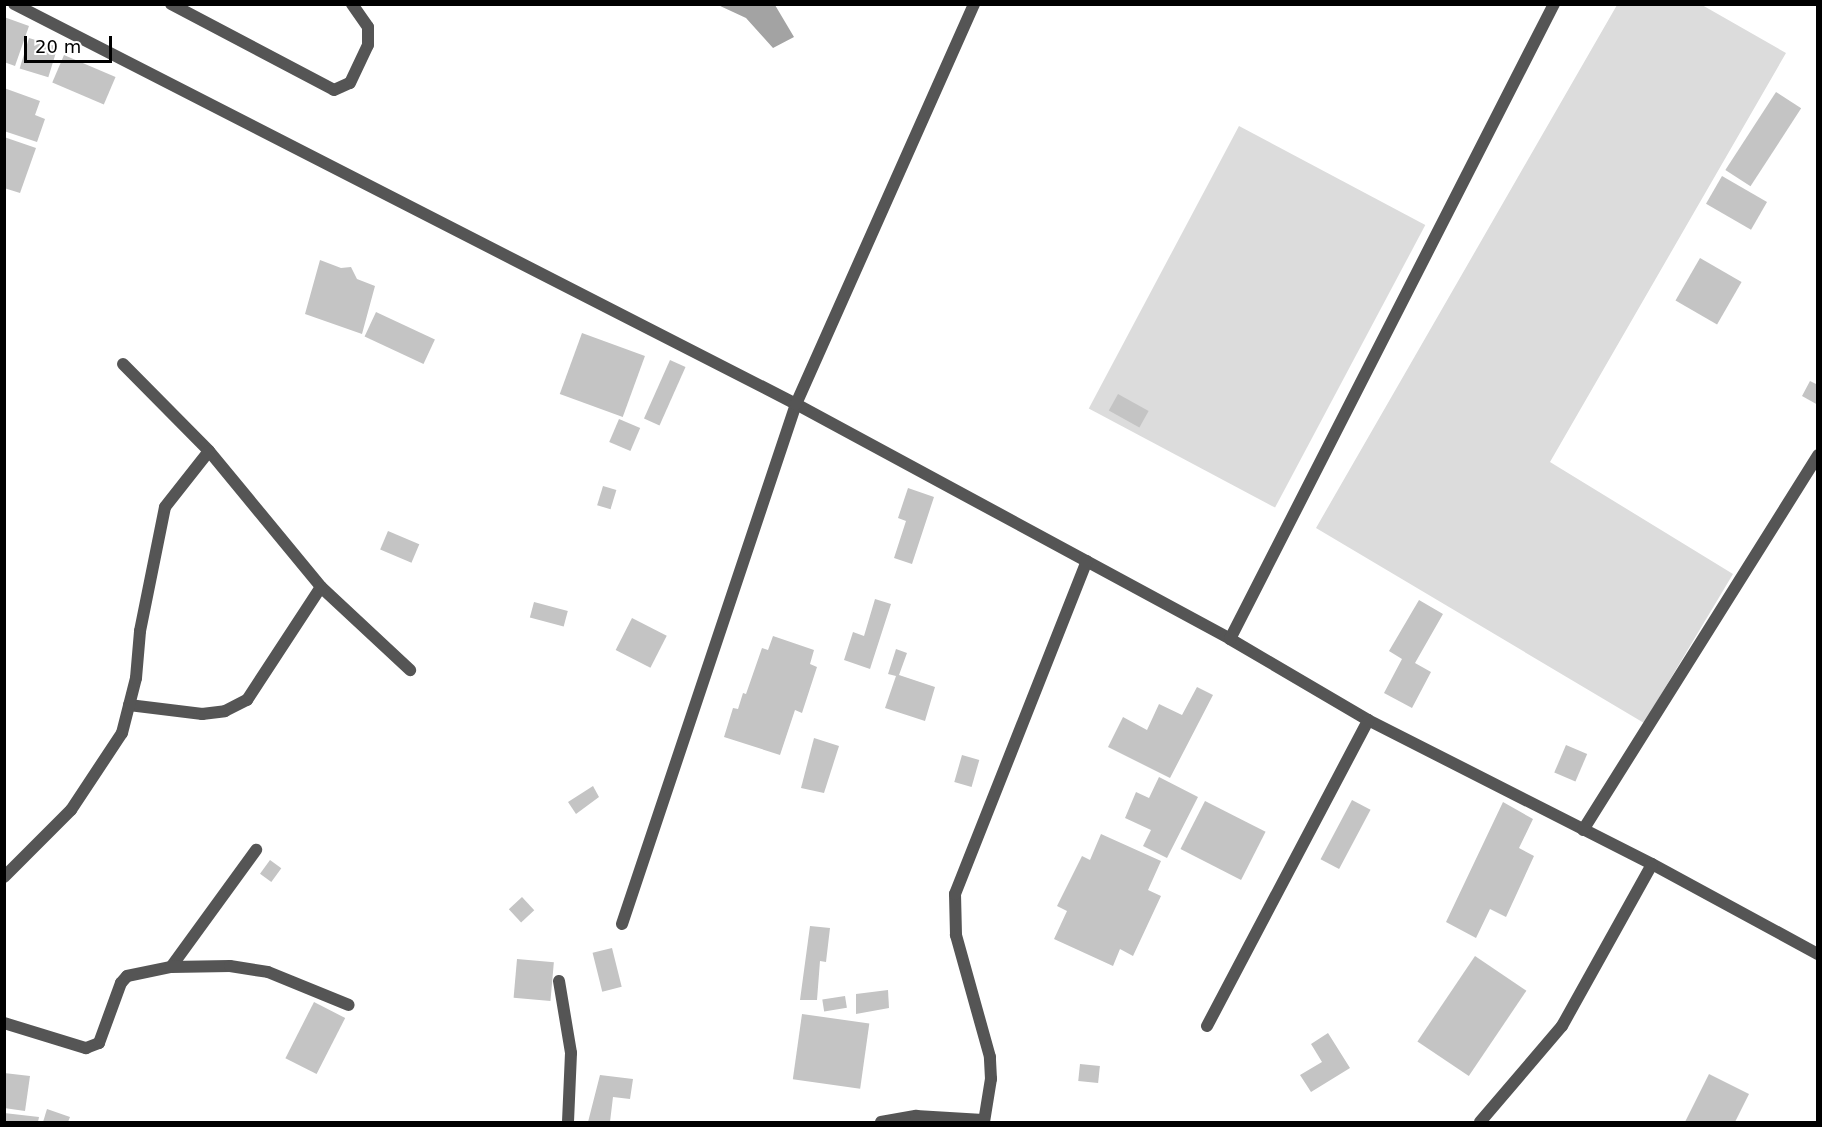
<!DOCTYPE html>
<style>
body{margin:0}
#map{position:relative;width:1822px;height:1127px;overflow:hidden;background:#fff;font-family:"DejaVu Sans",sans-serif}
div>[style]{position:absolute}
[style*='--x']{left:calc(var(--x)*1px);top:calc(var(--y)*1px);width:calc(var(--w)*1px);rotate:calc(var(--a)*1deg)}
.green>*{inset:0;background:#dcdcdc;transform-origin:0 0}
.water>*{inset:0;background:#a3a3a3}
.building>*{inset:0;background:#c4c4c4;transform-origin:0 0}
.service>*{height:12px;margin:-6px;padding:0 6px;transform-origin:6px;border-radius:6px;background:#555}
.minor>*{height:12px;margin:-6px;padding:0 6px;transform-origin:6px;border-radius:6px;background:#555}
span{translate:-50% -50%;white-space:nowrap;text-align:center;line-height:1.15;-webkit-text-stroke:4.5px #fff;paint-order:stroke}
.frame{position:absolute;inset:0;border:6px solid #000;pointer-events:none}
.scale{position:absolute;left:24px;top:36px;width:88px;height:27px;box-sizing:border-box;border:3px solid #000;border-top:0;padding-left:8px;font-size:18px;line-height:21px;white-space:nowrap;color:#000;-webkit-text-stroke:4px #fff;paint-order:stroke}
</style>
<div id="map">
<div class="green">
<i style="clip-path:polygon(1617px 5px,1702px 5px,1786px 53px,1550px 462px,1733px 574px,1644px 723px,1316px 528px)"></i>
<i style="left:1239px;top:126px;width:211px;height:320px;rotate:28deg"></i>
</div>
<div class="water">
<i style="clip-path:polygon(718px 5px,775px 5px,794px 37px,773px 48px,746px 18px)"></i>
</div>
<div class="building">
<i style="clip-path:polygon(4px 17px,29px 26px,15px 66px,4px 62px)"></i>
<i style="left:29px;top:38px;width:30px;height:32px;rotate:17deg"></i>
<i style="left:64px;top:55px;width:56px;height:30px;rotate:23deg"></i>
<i style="clip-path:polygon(4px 88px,40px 101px,35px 115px,45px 119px,37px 142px,4px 131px)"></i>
<i style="left:1776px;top:92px;width:30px;height:93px;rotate:33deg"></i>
<i style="clip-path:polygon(4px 137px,36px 148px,20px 193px,4px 188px)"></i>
<i style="left:1722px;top:176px;width:52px;height:32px;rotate:30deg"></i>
<i style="left:1700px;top:258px;width:48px;height:49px;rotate:30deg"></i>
<i style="clip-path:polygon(320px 260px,341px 268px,351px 267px,357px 279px,375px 286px,362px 334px,305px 314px)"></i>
<i style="left:376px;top:312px;width:65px;height:27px;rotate:25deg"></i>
<i style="left:582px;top:333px;width:67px;height:65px;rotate:20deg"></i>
<i style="left:670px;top:360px;width:17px;height:64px;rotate:24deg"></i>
<i style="clip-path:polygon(1810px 381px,1818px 385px,1818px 405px,1802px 396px)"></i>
<i style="left:1118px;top:394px;width:35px;height:19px;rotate:29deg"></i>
<i style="left:619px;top:419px;width:23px;height:25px;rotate:23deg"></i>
<i style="left:603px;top:486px;width:14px;height:20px;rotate:17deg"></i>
<i style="clip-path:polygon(908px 488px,934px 497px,912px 564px,894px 558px,906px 521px,898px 518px)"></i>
<i style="left:388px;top:531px;width:34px;height:20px;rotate:23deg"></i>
<i style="clip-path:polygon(875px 599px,891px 604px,870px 669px,844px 660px,853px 632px,864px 636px)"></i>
<i style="clip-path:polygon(1419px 600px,1443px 614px,1415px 663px,1431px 672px,1412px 708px,1384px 693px,1402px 659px,1389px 651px)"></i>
<i style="left:534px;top:602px;width:35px;height:16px;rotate:15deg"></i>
<i style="left:632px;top:618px;width:39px;height:36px;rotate:27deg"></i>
<i style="clip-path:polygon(773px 636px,814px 650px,810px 664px,817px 667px,802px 713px,795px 710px,780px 755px,724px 737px,733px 708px,738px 709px,743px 693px,746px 694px,762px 648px,768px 650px)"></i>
<i style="clip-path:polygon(896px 649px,907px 653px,899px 675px,935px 687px,925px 721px,885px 708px,896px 676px,888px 674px)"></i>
<i style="clip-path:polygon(1197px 687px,1213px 695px,1170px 778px,1108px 747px,1123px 717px,1147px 730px,1159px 704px,1182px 715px)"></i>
<i style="clip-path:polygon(814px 738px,839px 746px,824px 793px,801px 788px)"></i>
<i style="left:1566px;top:745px;width:23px;height:30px;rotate:23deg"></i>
<i style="left:962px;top:755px;width:18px;height:28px;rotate:16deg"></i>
<i style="clip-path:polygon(1159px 777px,1198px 797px,1167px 858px,1143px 846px,1151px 830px,1125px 818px,1136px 792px,1149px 798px)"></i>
<i style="clip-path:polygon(593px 786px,599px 797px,576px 814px,568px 802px)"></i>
<i style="left:1352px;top:800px;width:21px;height:67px;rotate:28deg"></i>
<i style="left:1205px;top:801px;width:68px;height:54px;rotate:27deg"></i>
<i style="clip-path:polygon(1503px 802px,1533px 819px,1519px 848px,1534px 856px,1506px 917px,1490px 909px,1476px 938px,1446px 922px)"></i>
<i style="clip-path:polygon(1101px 834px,1161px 861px,1148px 890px,1161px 896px,1133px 956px,1120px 949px,1113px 966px,1054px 939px,1067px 911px,1057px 906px,1082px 856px,1090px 860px)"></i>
<i style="left:270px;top:860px;width:14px;height:17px;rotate:36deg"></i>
<i style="left:522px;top:897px;width:18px;height:18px;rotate:47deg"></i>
<i style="clip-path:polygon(810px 926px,830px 928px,826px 962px,820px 961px,817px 1000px,800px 1000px)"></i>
<i style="left:612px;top:948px;width:40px;height:20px;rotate:76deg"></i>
<i style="left:1475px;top:956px;width:62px;height:103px;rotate:34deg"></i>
<i style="left:517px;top:959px;width:37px;height:39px;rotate:5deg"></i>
<i style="clip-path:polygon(888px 990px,889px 1008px,856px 1014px,856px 994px)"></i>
<i style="left:845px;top:996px;width:12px;height:23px;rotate:81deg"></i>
<i style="left:314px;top:1002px;width:35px;height:63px;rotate:27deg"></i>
<i style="left:802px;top:1014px;width:68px;height:66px;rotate:8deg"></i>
<i style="clip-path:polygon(1328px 1033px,1350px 1068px,1311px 1092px,1300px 1075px,1322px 1062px,1311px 1044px)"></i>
<i style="left:1080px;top:1064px;width:20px;height:17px;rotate:6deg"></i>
<i style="clip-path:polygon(4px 1073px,30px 1076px,25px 1111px,4px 1108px)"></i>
<i style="clip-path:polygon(1709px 1074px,1749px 1094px,1735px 1122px,1685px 1122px)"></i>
<i style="clip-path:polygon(600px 1075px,633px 1079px,630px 1099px,613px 1097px,610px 1122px,588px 1122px)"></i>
<i style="clip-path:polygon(47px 1109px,70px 1117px,68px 1122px,43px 1122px)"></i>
<i style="clip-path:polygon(4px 1113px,39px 1117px,38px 1122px,4px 1122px)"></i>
</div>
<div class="service">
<i style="--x:171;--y:4;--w:184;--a:27.8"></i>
<i style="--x:334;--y:90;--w:17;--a:-24"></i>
<i style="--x:350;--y:83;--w:42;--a:-64.7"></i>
<i style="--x:368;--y:45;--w:18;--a:-90"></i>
<i style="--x:368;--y:27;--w:28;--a:-125"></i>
</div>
<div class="minor">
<i style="--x:14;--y:4;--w:878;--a:27.09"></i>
<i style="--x:796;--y:404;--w:494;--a:28.4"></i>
<i style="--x:1230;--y:639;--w:160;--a:30.4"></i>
<i style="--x:1368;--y:720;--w:318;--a:26.9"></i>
<i style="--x:1652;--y:864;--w:189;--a:28.5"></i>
<i style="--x:123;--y:364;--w:122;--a:45.3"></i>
<i style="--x:209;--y:451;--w:176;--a:50.5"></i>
<i style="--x:321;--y:587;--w:122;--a:43"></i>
<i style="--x:1230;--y:639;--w:713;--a:-62.97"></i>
<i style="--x:129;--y:705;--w:74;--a:7"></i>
<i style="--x:202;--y:714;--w:23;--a:-7"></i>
<i style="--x:225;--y:711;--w:25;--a:-27"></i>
<i style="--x:247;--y:700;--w:135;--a:-56.8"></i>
<i style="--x:1583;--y:830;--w:443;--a:-57.9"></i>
<i style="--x:4;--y:877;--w:95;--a:-45"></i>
<i style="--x:71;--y:810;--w:92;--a:-56.5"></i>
<i style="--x:122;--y:733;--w:57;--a:-75.7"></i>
<i style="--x:136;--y:678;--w:47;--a:-85.1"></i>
<i style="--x:140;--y:631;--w:126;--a:-78.6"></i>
<i style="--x:165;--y:507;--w:71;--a:-51.8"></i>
<i style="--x:622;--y:924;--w:548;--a:-71.5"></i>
<i style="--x:796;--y:404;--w:438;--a:-66"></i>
<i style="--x:171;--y:967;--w:145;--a:-54"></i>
<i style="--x:559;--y:981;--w:73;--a:80.5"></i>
<i style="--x:571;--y:1053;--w:69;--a:92.5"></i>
<i style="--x:4;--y:1023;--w:86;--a:17"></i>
<i style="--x:86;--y:1048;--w:14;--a:-21"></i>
<i style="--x:99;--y:1043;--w:64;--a:-69.9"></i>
<i style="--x:121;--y:983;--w:9;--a:-49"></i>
<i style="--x:127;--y:976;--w:45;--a:-11.6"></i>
<i style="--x:171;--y:967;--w:59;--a:-1"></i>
<i style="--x:230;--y:966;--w:38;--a:9"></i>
<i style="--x:268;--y:972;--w:87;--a:22.2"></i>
<i style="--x:1207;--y:1026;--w:346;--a:-62.2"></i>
<i style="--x:881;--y:1122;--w:36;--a:-10"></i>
<i style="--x:916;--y:1116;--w:67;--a:3.4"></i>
<i style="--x:984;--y:1122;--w:44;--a:-80.8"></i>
<i style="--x:991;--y:1079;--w:22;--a:-93"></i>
<i style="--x:990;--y:1057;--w:127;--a:-105.6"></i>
<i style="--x:956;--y:935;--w:41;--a:-91.4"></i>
<i style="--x:955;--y:894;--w:358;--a:-68.4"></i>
<i style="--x:1480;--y:1122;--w:126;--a:-49.5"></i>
<i style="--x:1562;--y:1026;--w:185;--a:-60.9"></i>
</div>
<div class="frame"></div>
<div class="scale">20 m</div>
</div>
